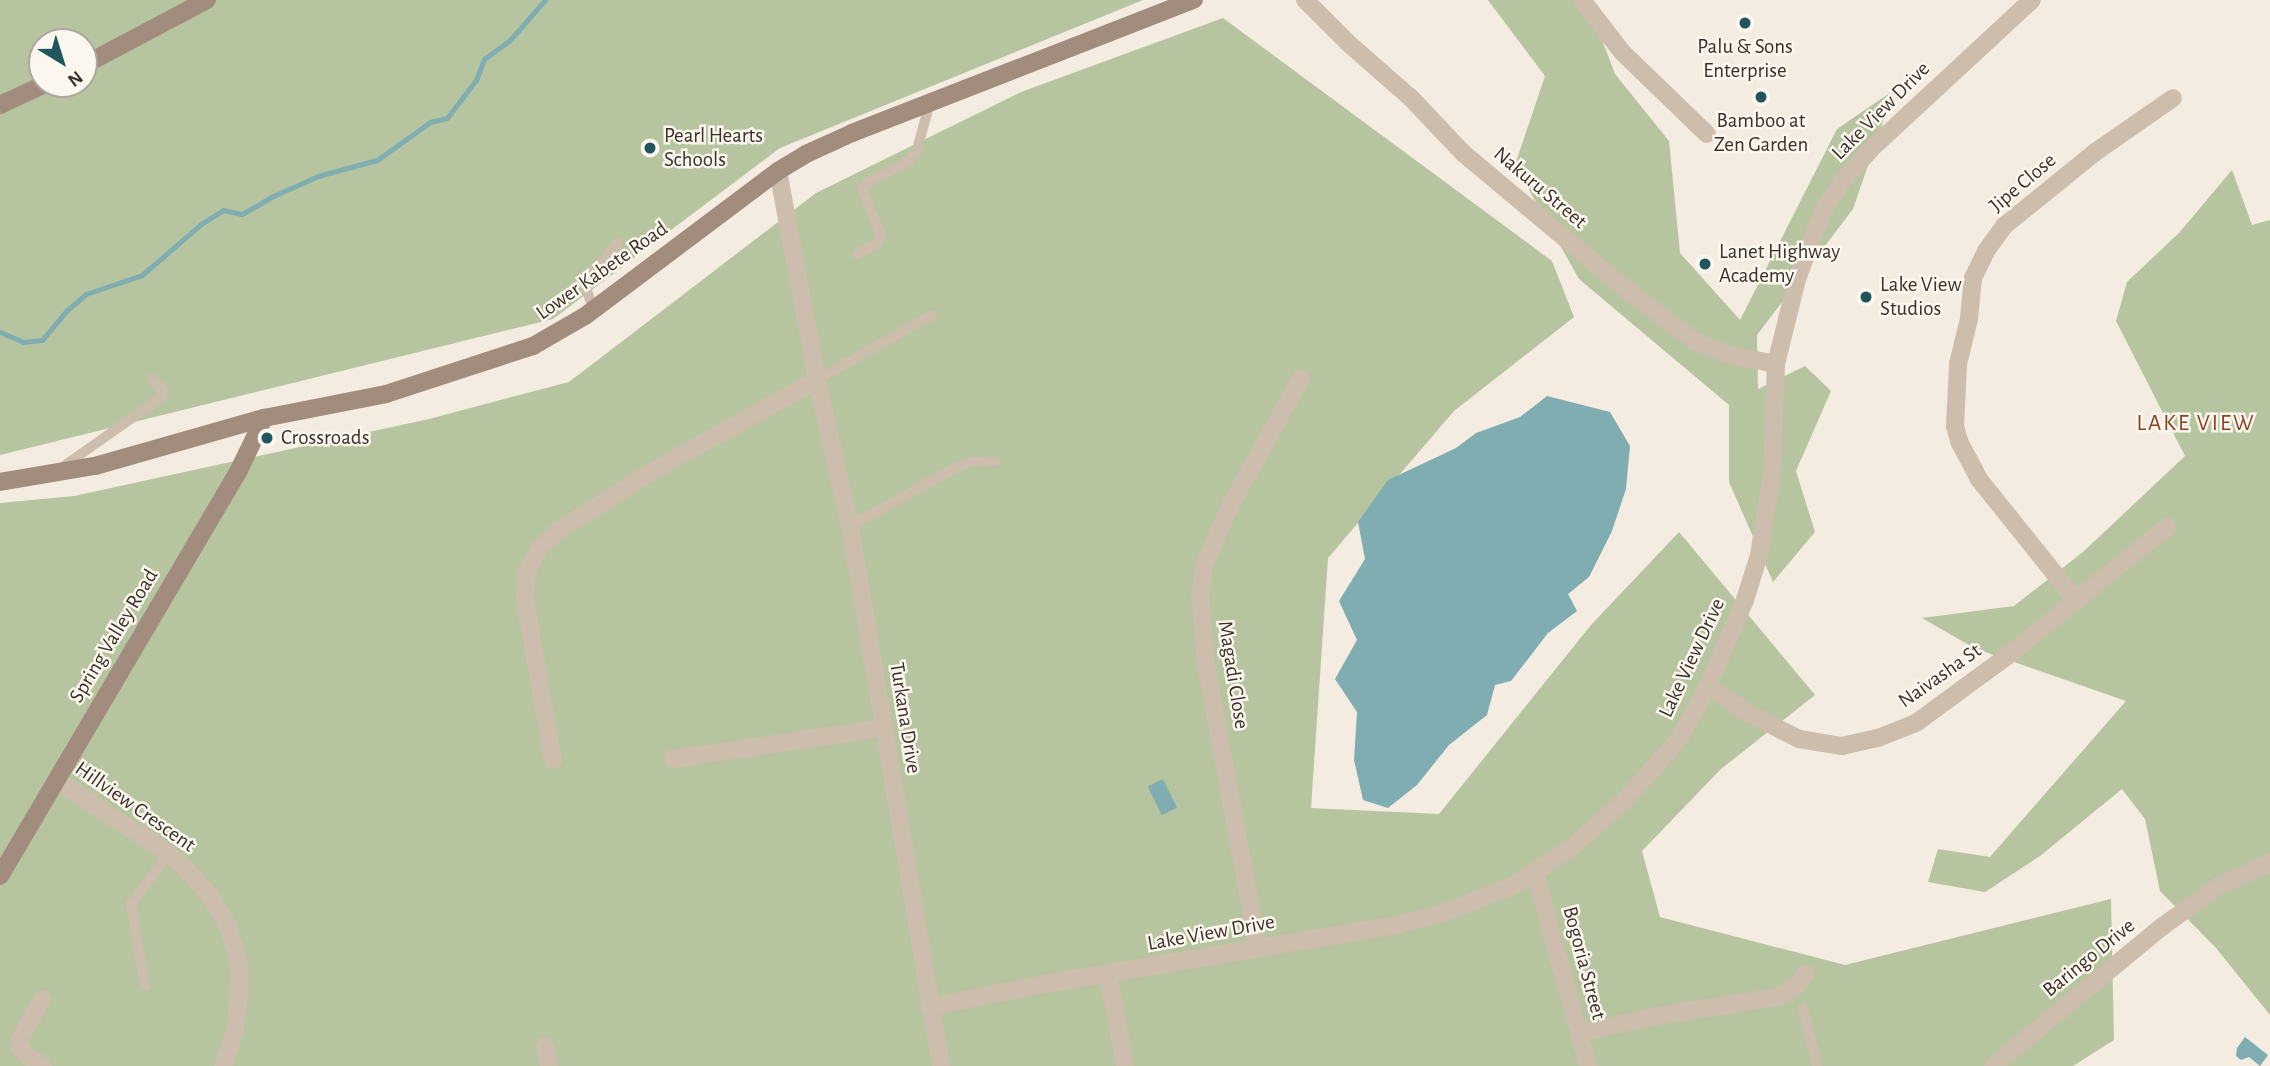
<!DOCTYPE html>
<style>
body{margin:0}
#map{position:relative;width:2270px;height:1066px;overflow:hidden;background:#f4ece1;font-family:"Alegreya Sans",sans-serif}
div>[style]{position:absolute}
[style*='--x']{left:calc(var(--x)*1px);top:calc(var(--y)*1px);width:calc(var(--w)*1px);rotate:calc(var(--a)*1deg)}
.green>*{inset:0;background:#b6c4a0}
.water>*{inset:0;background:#7fadb1;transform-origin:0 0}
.stream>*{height:5px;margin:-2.5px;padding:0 2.5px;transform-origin:2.5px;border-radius:2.5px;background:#7fadb1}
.lane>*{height:10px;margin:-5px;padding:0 5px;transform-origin:5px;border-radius:5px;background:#cdbdac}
.street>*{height:18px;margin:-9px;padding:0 9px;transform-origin:9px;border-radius:9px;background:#cdbdac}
.secondary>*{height:18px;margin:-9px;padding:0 9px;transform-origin:9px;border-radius:9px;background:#a18c7d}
.dots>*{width:19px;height:19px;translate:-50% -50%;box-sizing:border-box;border:4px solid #fbf6ee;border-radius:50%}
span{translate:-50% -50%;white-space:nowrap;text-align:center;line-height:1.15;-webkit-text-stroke:5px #fbf6ee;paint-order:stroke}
.poi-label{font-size:21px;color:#3b312b}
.left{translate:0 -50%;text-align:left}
.street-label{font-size:21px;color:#3b312b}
.neighbourhood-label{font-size:23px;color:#8b4123;letter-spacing:2px}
.north{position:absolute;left:28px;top:28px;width:70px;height:70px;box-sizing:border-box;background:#fbf6ee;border:2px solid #aea7a0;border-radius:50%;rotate:142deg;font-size:19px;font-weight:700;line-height:28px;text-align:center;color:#3b312b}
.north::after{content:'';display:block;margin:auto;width:24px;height:32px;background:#1f565d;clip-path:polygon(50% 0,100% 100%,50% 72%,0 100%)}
</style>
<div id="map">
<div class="green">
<i style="clip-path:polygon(evenodd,0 0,1143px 0,780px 148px,553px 319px,0 455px,0 0,42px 42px,84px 42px,84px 84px,42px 84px,42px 42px)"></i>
<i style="clip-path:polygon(1488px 0,1587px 0,1615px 74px,1669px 141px,1680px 253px,1740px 320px,1837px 129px,1894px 90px,1853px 209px,1757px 335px,1758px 389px,1805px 366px,1831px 391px,1796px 471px,1815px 532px,1773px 582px,1729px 482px,1729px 405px,1579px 279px,1515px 165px,1545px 76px)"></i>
<i style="clip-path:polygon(1223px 18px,1552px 261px,1574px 317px,1454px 411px,1328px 558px,1311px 808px,1439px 814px,1591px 625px,1679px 532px,1815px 695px,1721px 769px,1642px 851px,1660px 917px,1845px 965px,2111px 899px,2114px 1040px,2073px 1066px,0 1066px,0 503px,74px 496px,429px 419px,569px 382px,816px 193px,1021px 92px)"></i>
<i style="clip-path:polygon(2232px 170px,2252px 225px,2270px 220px,2270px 1015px,2216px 948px,2160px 891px,2145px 819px,2122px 789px,2040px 856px,1985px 892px,1928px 882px,1938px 849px,1990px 857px,2126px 701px,1974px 648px,1922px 618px,2014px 606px,2083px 552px,2185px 456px,2116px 321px,2127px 282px,2179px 233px)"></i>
</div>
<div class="water">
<i style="clip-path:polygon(1547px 396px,1610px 412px,1630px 446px,1626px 489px,1612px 531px,1589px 577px,1568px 594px,1577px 611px,1548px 633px,1511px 681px,1495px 685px,1487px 715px,1449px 745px,1417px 785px,1388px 808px,1363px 800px,1354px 760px,1357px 712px,1335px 679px,1357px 640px,1339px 601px,1365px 559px,1358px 522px,1388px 480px,1456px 448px,1476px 433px,1520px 417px)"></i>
<i style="left:1163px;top:779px;width:32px;height:17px;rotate:64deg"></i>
<i style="clip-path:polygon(2245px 1037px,2268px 1055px,2260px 1066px,2249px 1057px,2241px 1060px,2236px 1056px,2237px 1048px)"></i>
</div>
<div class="stream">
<i style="--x:0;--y:332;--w:25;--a:23"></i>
<i style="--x:23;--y:342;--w:19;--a:-6"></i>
<i style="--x:42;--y:340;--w:38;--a:-50"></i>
<i style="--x:66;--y:311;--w:26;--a:-40"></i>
<i style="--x:86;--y:294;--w:59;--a:-18.7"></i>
<i style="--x:142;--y:275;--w:78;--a:-40.8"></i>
<i style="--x:201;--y:224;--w:26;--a:-32"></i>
<i style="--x:223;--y:210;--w:19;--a:12"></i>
<i style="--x:242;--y:214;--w:34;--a:-30"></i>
<i style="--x:271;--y:197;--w:51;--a:-24.1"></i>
<i style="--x:318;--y:176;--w:61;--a:-15.2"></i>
<i style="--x:377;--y:160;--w:65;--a:-35.6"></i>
<i style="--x:430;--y:122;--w:17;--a:-13"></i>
<i style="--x:447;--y:118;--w:48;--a:-52.7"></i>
<i style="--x:476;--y:80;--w:22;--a:-69"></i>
<i style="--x:484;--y:59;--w:32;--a:-36"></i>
<i style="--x:510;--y:40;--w:53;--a:-48.8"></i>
</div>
<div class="lane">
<i style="--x:857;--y:254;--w:22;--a:-27"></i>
<i style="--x:877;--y:244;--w:10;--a:-66"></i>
<i style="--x:881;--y:235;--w:50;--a:-112.4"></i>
<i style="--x:862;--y:189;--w:8;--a:-50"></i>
<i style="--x:867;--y:183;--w:47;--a:-27.6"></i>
<i style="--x:909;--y:161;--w:11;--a:-49"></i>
<i style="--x:916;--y:153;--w:53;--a:-74.6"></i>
<i style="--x:593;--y:310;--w:30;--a:-107"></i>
<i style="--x:584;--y:281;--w:51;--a:-48.2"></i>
<i style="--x:817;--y:380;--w:132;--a:-29.5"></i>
<i style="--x:61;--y:468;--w:123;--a:-35.1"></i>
<i style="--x:162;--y:397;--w:8;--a:-83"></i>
<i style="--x:163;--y:389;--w:15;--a:-138"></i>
<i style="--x:850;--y:526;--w:120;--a:-28.9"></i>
<i style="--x:955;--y:468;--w:17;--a:-21"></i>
<i style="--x:971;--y:462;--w:25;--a:-2"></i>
<i style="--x:145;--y:986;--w:83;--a:-99.7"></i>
<i style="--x:131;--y:904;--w:62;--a:-53.5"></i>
<i style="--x:1803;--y:1008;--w:60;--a:76.4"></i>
</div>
<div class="street">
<i style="--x:1305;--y:0;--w:59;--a:45"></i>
<i style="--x:1347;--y:42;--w:86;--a:41.2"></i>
<i style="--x:1412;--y:99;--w:74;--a:46.6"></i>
<i style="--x:1463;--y:153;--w:209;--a:39.9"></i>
<i style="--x:1623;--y:287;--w:90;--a:36.9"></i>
<i style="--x:1695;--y:341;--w:33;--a:23"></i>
<i style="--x:1725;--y:354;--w:52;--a:11.1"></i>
<i style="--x:1582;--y:0;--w:66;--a:52.4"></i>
<i style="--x:1622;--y:52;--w:118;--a:44"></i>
<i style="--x:778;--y:171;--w:213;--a:79.4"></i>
<i style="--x:817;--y:380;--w:150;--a:77.3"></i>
<i style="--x:850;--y:526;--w:548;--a:80.43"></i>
<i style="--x:2075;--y:599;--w:154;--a:-128.7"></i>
<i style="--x:1979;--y:479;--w:43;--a:-117.8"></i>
<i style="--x:1959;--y:441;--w:16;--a:-105"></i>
<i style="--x:1955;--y:426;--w:62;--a:-87.2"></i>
<i style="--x:1958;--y:364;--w:46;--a:-76.3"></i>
<i style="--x:1969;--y:319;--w:41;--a:-84.4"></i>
<i style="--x:1973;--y:278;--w:30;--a:-64"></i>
<i style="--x:1986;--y:251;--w:31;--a:-54"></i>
<i style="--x:2004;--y:226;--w:116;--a:-39"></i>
<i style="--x:2094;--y:153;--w:96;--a:-34.8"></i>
<i style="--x:1708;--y:686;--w:46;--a:34.4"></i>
<i style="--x:1746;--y:712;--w:59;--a:27"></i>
<i style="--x:1799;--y:739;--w:44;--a:9.2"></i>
<i style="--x:1842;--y:746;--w:37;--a:-13"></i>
<i style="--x:1878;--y:738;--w:41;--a:-21.5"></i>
<i style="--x:1916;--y:723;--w:117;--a:-36.3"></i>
<i style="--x:2010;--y:654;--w:202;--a:-39"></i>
<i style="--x:673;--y:759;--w:213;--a:-8.4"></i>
<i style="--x:553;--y:760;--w:163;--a:-99.9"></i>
<i style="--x:525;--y:599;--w:28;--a:-86"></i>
<i style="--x:527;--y:571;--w:25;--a:-61"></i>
<i style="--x:539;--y:549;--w:26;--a:-43"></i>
<i style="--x:558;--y:531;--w:108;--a:-32.5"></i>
<i style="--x:649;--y:473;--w:192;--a:-29"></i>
<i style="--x:55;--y:780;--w:122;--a:32.7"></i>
<i style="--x:158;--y:846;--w:36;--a:39"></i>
<i style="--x:186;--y:869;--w:36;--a:48"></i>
<i style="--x:210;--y:896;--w:35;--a:59"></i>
<i style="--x:228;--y:926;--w:41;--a:74.2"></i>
<i style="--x:239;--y:965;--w:32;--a:90"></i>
<i style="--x:239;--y:997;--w:33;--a:97"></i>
<i style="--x:235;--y:1030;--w:38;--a:108"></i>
<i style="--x:1535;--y:872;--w:201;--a:74.7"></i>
<i style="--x:1258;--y:948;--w:288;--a:-100.4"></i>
<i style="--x:1206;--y:665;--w:71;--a:-94.8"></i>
<i style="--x:1200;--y:594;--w:28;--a:-82"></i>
<i style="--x:1204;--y:566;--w:65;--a:-66.6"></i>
<i style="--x:1230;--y:506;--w:146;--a:-61"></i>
<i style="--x:1108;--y:974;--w:94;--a:79.5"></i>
<i style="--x:42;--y:999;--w:46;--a:118.8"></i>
<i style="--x:20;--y:1039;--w:8;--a:90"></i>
<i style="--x:20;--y:1047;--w:11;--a:52"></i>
<i style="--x:27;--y:1056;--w:19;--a:32"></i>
<i style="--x:929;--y:1007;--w:117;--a:-11.3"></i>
<i style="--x:1044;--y:984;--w:357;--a:-9.5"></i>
<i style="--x:1396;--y:925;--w:49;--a:-14"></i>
<i style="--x:1444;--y:913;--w:73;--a:-21.7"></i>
<i style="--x:1512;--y:886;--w:65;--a:-32.5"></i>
<i style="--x:1567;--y:851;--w:73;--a:-41.1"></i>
<i style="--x:1622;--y:803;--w:86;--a:-48.3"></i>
<i style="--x:1679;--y:739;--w:60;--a:-61.3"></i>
<i style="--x:1708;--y:686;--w:94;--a:-66.7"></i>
<i style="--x:1745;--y:600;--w:47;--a:-72.7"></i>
<i style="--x:1759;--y:555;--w:83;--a:-81"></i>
<i style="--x:1772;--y:473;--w:109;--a:-87.9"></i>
<i style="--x:1776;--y:364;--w:88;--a:-76.1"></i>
<i style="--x:1797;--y:279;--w:71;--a:-69.3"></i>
<i style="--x:1822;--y:213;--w:36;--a:-58"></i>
<i style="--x:1841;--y:183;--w:45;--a:-48.6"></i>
<i style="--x:1871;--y:149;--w:219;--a:-42.8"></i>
<i style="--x:1579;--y:1033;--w:80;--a:-12.3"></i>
<i style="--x:1657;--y:1016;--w:123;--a:-8.9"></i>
<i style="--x:1779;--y:997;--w:19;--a:-32"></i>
<i style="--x:1795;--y:987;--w:17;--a:-50"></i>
<i style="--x:545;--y:1046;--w:20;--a:79"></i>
<i style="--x:1993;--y:1066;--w:220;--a:-39.5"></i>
<i style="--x:2163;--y:926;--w:67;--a:-35.8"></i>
<i style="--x:2217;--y:887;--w:59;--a:-25.3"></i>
</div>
<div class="secondary">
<i style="--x:84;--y:65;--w:139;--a:-27.9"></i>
<i style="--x:0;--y:105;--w:50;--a:-25"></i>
<i style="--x:0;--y:482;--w:96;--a:-9.6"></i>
<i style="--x:95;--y:466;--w:176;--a:-15.9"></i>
<i style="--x:264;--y:418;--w:124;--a:-11.1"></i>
<i style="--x:386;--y:394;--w:155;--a:-18.1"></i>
<i style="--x:533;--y:346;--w:60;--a:-30"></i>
<i style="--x:585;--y:316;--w:241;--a:-36.9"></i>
<i style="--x:778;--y:171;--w:33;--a:-31"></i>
<i style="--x:806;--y:154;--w:51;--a:-24.5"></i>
<i style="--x:852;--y:133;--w:367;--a:-21.3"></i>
<i style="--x:0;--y:876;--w:471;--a:-59.5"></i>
<i style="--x:239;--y:470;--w:58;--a:-64.3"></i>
</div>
<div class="dots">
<i style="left:1745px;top:23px;background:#1f565d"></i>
<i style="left:1761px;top:97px;background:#1f565d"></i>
<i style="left:650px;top:148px;background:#1f565d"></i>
<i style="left:1705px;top:264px;background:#1f565d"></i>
<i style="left:1866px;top:297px;background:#1f565d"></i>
<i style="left:267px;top:438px;background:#1f565d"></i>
</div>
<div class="poi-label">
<span style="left:1745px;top:59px">Palu &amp; Sons<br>Enterprise</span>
<span style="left:1761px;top:133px">Bamboo at<br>Zen Garden</span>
<span class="left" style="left:664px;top:148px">Pearl Hearts<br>Schools</span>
<span class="left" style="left:1719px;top:264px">Lanet Highway<br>Academy</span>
<span class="left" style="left:1880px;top:297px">Lake View<br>Studios</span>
<span class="left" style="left:281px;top:438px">Crossroads</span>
</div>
<div class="street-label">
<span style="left:1881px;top:111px;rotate:-45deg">Lake View Drive</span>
<span style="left:2023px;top:183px;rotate:-40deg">Jipe Close</span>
<span style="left:1540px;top:188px;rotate:40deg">Nakuru Street</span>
<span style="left:602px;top:271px;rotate:-35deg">Lower Kabete Road</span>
<span style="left:114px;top:636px;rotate:-59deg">Spring Valley Road</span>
<span style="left:1692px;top:658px;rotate:-65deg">Lake View Drive</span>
<span style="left:1233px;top:675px;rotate:81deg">Magadi Close</span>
<span style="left:1940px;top:676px;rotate:-35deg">Naivasha St</span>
<span style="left:905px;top:718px;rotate:81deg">Turkana Drive</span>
<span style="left:135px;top:807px;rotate:35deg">Hillview Crescent</span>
<span style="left:1211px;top:933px;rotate:-10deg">Lake View Drive</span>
<span style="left:2089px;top:958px;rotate:-39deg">Baringo Drive</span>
<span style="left:1584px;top:963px;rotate:75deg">Bogoria Street</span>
</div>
<div class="neighbourhood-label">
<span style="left:2196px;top:424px">LAKE VIEW</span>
</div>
<div class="north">N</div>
</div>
